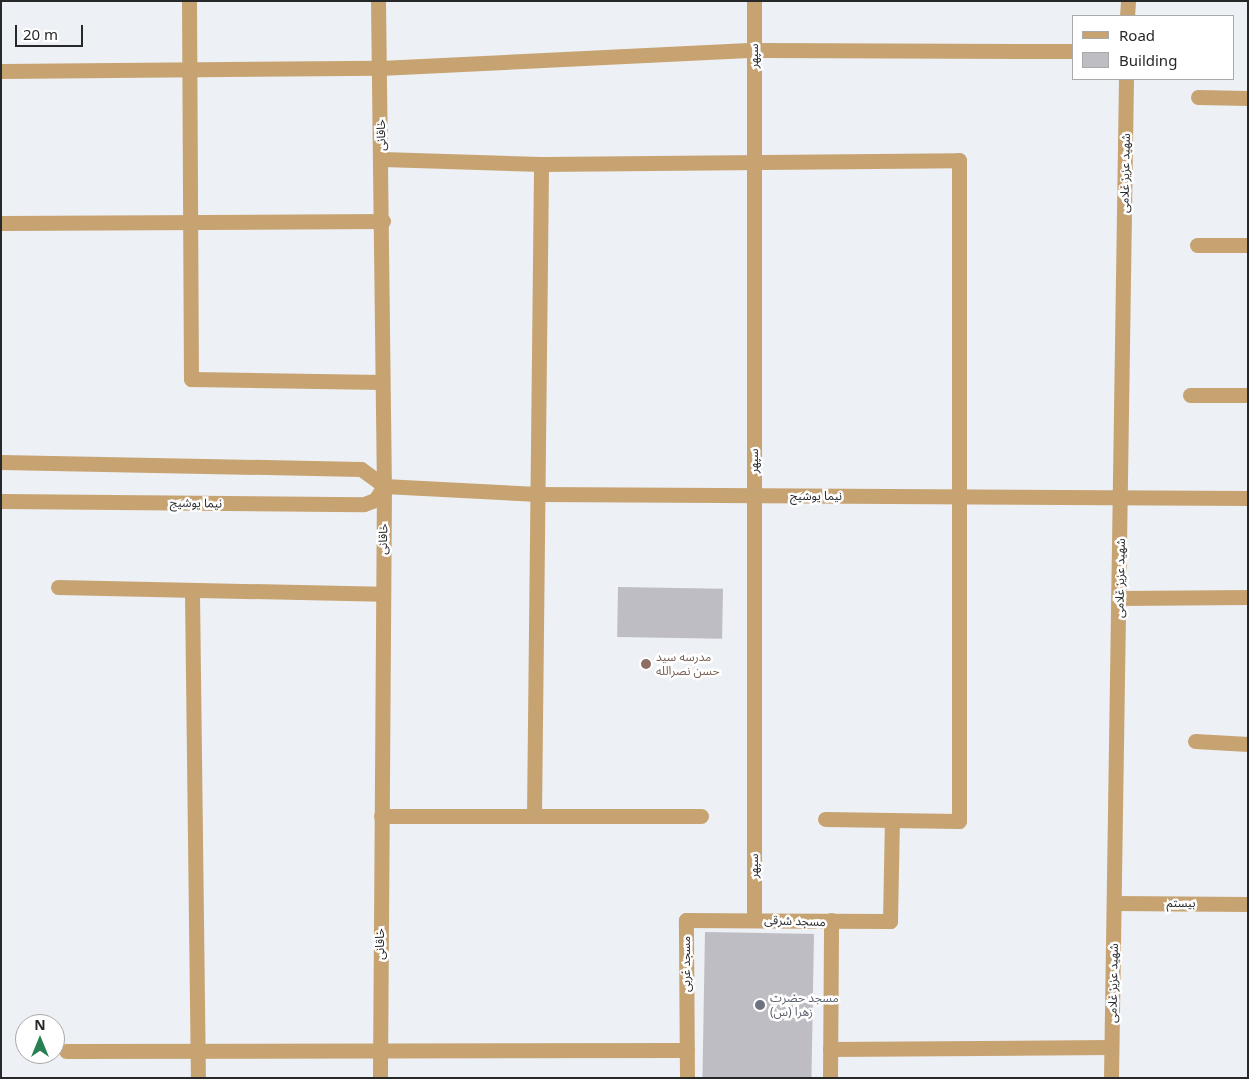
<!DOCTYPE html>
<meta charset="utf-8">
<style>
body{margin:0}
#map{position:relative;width:1249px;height:1079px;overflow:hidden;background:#edf0f5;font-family:"Noto Sans","Noto Sans Arabic",sans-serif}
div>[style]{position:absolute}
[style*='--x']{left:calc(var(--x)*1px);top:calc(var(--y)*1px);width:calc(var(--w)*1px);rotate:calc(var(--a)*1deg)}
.building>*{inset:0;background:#bebdc3;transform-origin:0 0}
.street>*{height:15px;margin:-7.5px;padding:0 7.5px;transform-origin:7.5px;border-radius:7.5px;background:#c7a372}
.dots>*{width:14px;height:14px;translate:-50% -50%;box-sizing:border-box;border:2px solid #fff;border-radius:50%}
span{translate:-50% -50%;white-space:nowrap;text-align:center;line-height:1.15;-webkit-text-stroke:5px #fff;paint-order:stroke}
.street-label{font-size:12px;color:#27282a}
.education-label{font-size:12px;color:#785e54}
.left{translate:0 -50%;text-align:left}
.worship-label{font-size:12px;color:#5b616d}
.frame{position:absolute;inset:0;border:2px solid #27282a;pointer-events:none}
.legend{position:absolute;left:1072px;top:15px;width:162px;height:65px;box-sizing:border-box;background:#fff;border:1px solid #a9a9aa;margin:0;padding:6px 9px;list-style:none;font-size:15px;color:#27282a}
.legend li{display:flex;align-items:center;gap:10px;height:25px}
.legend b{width:25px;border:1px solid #a9a9aa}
.north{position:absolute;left:15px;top:1014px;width:50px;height:50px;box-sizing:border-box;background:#fff;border:1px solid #a9a9aa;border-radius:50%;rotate:0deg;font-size:14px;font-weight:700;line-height:20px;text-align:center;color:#27282a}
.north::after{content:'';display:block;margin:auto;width:18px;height:22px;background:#287f52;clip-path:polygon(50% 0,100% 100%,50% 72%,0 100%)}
.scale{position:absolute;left:15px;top:25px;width:68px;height:22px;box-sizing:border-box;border:2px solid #27282a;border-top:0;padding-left:6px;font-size:15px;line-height:18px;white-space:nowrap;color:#27282a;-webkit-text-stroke:4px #fff;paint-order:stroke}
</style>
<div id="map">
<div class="building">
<i style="left:618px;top:587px;width:105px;height:50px;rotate:1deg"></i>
<i style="left:705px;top:932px;width:109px;height:146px;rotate:1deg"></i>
</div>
<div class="street">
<i style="--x:189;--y:1;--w:378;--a:89.7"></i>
<i style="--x:191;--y:379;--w:191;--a:0.9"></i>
<i style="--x:378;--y:1;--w:485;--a:89.3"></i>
<i style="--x:384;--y:486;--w:592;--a:90.39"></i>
<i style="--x:754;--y:1;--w:919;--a:90"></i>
<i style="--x:1127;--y:16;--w:15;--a:-86"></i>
<i style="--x:1;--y:71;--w:379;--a:-0.5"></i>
<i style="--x:380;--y:68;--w:374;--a:-2.8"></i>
<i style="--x:754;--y:50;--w:319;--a:0.2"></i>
<i style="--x:1198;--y:97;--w:50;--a:1.1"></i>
<i style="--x:382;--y:159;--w:159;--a:1.8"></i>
<i style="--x:541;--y:164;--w:418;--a:-0.5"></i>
<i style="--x:959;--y:160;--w:661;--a:90"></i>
<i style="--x:959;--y:821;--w:134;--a:-179.1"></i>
<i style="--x:1;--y:223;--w:382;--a:-0.3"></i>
<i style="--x:1197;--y:245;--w:51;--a:0"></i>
<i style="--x:1190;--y:395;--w:58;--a:0"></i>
<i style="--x:1;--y:462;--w:360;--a:1.1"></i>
<i style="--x:361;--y:469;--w:29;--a:36"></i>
<i style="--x:384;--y:486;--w:154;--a:3"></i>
<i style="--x:538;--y:494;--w:710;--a:0.32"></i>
<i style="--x:1;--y:501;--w:363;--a:0.5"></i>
<i style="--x:364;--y:504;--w:12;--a:-20"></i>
<i style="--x:375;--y:500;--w:17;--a:-57"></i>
<i style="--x:58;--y:587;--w:323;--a:1.2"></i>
<i style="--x:192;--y:593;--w:485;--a:89.3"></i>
<i style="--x:1120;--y:598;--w:128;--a:-0.4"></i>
<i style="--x:1195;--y:741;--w:53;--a:3.2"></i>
<i style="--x:381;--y:816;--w:320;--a:0"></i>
<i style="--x:534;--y:816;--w:652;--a:-89.38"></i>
<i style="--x:1114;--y:903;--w:134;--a:0.4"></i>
<i style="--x:830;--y:1049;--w:281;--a:-0.4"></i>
<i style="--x:66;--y:1051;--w:621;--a:-0.09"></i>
<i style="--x:687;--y:1078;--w:158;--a:-90.4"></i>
<i style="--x:686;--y:920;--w:204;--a:0.3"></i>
<i style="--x:890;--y:921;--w:101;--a:-88.9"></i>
<i style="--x:830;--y:1078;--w:158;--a:-89.6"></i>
<i style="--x:1111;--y:1078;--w:999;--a:-89.14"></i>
</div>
<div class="dots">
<i style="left:646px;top:664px;background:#8d6e63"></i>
<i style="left:760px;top:1005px;background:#6b7280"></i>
</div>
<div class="street-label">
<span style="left:754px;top:56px;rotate:-90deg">سپهر</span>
<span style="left:381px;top:135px;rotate:-91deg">خاقانی</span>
<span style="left:1125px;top:173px;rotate:-89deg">شهید عزیز غلامی</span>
<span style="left:754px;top:461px;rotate:-90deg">سپهر</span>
<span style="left:816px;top:496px">نیما یوشیج</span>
<span style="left:196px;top:503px;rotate:1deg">نیما یوشیج</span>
<span style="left:383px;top:539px;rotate:-89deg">خاقانی</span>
<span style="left:1120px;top:578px;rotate:-89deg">شهید عزیز غلامی</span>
<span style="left:754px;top:866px;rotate:-90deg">سپهر</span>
<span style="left:1181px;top:903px">بیستم</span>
<span style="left:795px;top:921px;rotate:2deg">مسجد شرقی</span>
<span style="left:380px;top:944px;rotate:-90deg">خاقانی</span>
<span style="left:686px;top:964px;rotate:-90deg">مسجد غربی</span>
<span style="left:1113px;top:983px;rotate:-89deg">شهید عزیز غلامی</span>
</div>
<div class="education-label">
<span class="left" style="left:656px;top:664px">مدرسه سید<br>حسن نصرالله</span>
</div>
<div class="worship-label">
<span class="left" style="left:770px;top:1005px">مسجد حضرت<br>زهرا (س)</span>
</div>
<div class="frame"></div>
<ul class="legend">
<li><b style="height:6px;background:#c7a372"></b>Road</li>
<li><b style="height:14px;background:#bebdc3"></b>Building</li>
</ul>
<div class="north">N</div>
<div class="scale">20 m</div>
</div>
